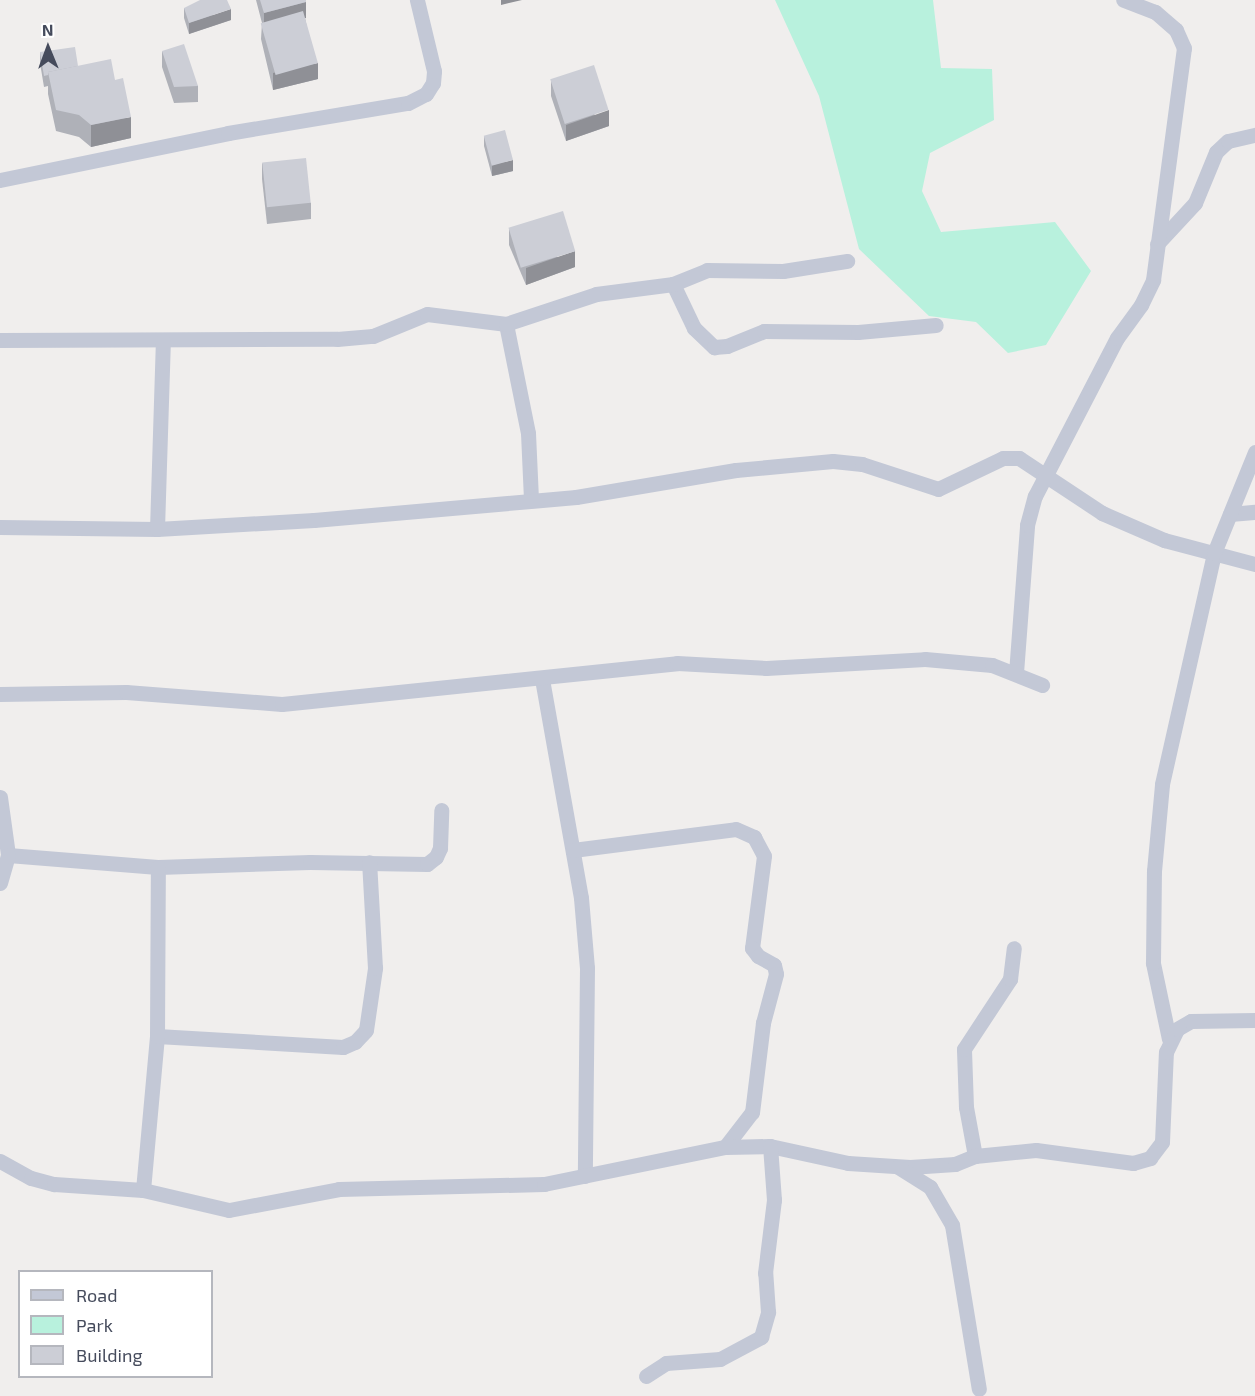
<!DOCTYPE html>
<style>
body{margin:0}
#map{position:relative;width:1255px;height:1396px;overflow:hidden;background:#f0eeed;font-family:"Exo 2",sans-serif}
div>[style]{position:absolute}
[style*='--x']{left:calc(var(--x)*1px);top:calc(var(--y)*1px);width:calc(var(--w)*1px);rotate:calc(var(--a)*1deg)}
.green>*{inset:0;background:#b8f1dd}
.minor>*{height:15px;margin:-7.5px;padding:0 7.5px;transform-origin:7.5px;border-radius:7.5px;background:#c3c8d6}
.wall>*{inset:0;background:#afb1b8}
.shaded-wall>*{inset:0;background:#8f9096}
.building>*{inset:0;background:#ccced6;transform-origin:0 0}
span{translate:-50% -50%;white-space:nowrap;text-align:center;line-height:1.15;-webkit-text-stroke:4.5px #fff;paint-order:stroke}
.legend{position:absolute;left:18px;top:1270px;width:195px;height:108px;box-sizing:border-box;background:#fff;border:2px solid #b5b7be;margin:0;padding:8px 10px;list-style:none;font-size:18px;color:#454b5c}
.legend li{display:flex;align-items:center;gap:12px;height:30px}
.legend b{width:30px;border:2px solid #b5b7be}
.north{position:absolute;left:18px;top:18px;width:60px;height:60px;-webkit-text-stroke:4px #fff;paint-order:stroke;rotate:359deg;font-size:16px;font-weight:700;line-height:24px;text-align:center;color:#454b5c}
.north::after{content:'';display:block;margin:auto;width:21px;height:27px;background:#454b5c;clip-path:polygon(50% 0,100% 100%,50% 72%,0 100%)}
</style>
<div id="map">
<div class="green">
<i style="clip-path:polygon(775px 0,933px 0,941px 68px,992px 69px,994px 120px,930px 153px,922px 191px,941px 232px,1055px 222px,1091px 271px,1046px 345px,1008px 353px,976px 322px,929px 316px,859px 249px,819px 96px)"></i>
</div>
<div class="minor">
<i style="--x:0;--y:180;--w:233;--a:-11.6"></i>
<i style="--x:228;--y:133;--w:182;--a:-9.5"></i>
<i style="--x:408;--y:103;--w:20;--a:-27"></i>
<i style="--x:426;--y:94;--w:13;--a:-58"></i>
<i style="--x:433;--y:83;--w:12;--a:-85"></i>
<i style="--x:434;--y:71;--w:73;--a:-103.5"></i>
<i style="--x:1157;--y:244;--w:56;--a:-47.2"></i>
<i style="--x:1195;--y:203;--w:55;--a:-67.6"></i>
<i style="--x:1216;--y:152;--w:16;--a:-43"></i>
<i style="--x:1228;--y:141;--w:28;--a:-13"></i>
<i style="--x:673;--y:284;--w:49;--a:64.5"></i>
<i style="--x:694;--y:328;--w:28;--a:44"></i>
<i style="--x:714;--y:347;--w:13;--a:-4"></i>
<i style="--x:727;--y:346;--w:40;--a:-22"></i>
<i style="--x:764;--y:331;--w:94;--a:0.6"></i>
<i style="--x:858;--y:332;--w:78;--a:-5.1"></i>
<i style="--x:506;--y:324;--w:111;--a:78.6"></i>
<i style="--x:528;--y:433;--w:66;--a:87.4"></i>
<i style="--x:0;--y:340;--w:337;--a:-0.2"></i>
<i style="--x:337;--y:339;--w:36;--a:-5"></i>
<i style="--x:373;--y:336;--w:58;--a:-22.2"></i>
<i style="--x:427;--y:314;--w:80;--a:7.2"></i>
<i style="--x:506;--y:324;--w:95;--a:-18.4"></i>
<i style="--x:596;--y:294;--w:78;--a:-7.4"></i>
<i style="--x:673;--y:284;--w:37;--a:-22"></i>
<i style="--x:707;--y:270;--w:76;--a:0.8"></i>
<i style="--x:783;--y:271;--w:65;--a:-8.9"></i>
<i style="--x:1230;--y:514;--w:25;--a:-5"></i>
<i style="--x:0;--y:527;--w:157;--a:0.7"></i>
<i style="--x:157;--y:529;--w:157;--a:-3.3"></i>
<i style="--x:314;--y:520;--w:263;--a:-5"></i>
<i style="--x:576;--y:497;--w:162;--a:-9.6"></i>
<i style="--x:736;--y:470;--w:97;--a:-5.3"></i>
<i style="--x:833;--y:461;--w:29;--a:6"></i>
<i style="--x:862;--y:464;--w:80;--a:18.2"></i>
<i style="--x:938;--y:489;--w:72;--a:-25.5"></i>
<i style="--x:1003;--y:458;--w:16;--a:0"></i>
<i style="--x:1019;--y:458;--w:100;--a:33.5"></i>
<i style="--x:1102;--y:513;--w:68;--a:23.5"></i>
<i style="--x:1164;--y:540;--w:94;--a:14.8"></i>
<i style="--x:157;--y:529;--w:188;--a:-88.2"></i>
<i style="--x:1016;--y:673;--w:148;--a:-85.7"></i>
<i style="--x:1027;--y:525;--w:30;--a:-75"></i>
<i style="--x:1035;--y:496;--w:178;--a:-62.6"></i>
<i style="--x:1117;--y:338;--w:41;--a:-54"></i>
<i style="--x:1141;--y:305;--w:28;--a:-64"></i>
<i style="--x:1153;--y:280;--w:234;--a:-82.4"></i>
<i style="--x:1184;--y:48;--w:20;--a:-114"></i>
<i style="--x:1176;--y:30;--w:28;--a:-139"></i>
<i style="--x:1155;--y:12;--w:34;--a:-159"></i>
<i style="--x:542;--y:679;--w:222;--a:79.9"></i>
<i style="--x:581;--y:898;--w:70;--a:85.1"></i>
<i style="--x:587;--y:968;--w:208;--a:90.6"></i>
<i style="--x:0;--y:694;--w:126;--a:-0.9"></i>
<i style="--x:126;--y:692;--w:156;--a:4.4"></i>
<i style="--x:282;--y:704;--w:397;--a:-5.9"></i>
<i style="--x:677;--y:663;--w:89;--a:3.2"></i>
<i style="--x:766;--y:668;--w:159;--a:-3.2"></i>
<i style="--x:925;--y:659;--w:67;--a:5.1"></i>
<i style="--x:992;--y:665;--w:54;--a:21.8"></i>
<i style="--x:0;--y:797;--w:59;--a:82.1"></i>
<i style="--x:8;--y:855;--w:150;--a:4.6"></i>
<i style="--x:158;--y:867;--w:152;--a:-1.9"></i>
<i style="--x:310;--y:862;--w:117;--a:1"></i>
<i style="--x:427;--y:864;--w:11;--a:-38"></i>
<i style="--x:436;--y:857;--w:10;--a:-66"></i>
<i style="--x:440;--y:848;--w:38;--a:-88"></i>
<i style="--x:573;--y:850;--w:164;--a:-7.3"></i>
<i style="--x:736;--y:829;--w:20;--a:24"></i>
<i style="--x:754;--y:837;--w:21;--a:62"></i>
<i style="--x:764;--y:856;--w:93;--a:97.4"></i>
<i style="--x:752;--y:948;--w:10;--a:53"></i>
<i style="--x:758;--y:956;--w:18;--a:29"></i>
<i style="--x:774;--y:965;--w:9;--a:77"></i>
<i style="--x:776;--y:974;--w:51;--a:104.9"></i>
<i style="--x:763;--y:1023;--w:90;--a:97"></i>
<i style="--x:752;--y:1112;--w:44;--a:127.6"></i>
<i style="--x:0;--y:883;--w:29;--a:-74"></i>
<i style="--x:157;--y:1036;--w:186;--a:3.4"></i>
<i style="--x:343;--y:1047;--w:13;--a:-23"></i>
<i style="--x:355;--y:1042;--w:16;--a:-47"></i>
<i style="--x:366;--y:1030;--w:63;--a:-81.7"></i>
<i style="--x:375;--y:968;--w:106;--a:-93.2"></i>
<i style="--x:1169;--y:1039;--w:78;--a:-101.9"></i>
<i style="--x:1153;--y:963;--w:92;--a:-89.4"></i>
<i style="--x:1154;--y:871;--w:87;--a:-84.7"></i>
<i style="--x:1162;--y:784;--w:237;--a:-77.3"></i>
<i style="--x:1214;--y:553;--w:109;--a:-67.9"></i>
<i style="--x:975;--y:1156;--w:50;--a:-100.4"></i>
<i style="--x:966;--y:1107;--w:58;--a:-92"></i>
<i style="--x:964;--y:1049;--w:84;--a:-56.7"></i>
<i style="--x:1010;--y:979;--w:31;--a:-83"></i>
<i style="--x:0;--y:1161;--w:35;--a:29"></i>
<i style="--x:31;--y:1178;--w:24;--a:15"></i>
<i style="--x:54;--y:1184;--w:89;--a:3.9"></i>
<i style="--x:143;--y:1190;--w:88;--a:13.1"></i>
<i style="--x:229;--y:1210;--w:112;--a:-10.8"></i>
<i style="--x:339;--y:1189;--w:205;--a:-1.4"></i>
<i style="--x:544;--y:1184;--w:185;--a:-11.6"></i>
<i style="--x:725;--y:1147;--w:45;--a:-1.3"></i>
<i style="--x:770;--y:1146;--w:80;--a:12.3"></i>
<i style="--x:848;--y:1163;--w:62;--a:3.7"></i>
<i style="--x:910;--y:1167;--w:45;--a:-3.8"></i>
<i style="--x:955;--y:1164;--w:22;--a:-22"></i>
<i style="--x:975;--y:1156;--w:61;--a:-5.6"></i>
<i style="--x:1036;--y:1150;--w:98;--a:7.6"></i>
<i style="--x:1133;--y:1163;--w:18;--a:-16"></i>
<i style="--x:1150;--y:1158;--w:20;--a:-53"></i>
<i style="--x:1162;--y:1142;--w:90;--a:-87.5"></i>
<i style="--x:1166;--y:1052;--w:25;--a:-64"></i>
<i style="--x:1177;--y:1029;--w:16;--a:-30"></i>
<i style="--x:1191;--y:1021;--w:64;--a:-0.9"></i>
<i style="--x:898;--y:1167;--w:38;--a:32"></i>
<i style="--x:930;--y:1187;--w:44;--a:59.9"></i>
<i style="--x:952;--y:1225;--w:166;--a:80.7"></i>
<i style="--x:143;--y:1190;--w:155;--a:-84.8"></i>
<i style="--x:157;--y:1036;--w:169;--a:-89.7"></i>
<i style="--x:646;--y:1376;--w:24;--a:-33"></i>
<i style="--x:666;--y:1363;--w:54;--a:-4.2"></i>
<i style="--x:720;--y:1359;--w:47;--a:-28.2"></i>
<i style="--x:761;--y:1337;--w:26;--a:-74"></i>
<i style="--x:768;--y:1312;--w:39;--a:-94"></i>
<i style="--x:765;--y:1273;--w:74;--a:-83"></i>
<i style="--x:774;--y:1200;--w:54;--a:-94.2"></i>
</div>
<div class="wall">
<i style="clip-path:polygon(256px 0,306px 0,306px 18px,305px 18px,318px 79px,273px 90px,261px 39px,262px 23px)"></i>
<i style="clip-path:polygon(184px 8px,231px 20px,189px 34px,184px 18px)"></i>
<i style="clip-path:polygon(162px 51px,198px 86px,198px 102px,174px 103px,162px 67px)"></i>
<i style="clip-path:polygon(40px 52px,115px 80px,131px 138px,91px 147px,79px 137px,56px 131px,48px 94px,48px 86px,44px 87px,40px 63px)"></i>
<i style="clip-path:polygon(551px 80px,609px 126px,566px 141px,551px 96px)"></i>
<i style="clip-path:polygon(484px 136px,513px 171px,492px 176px,484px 146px)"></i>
<i style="clip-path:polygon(262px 163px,311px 203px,311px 219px,267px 224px,262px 179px)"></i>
<i style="clip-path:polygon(509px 229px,575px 267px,526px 285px,509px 245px)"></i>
</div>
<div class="shaded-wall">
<i style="clip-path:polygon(501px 0,522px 0,501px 5px)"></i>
<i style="clip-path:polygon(306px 2px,306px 18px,264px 29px,264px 13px)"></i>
<i style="clip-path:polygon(231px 9px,231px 20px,189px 34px,189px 23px)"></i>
<i style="clip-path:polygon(318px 63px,318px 79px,273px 90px,273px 73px)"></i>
<i style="clip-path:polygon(609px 110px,609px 126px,566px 141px,566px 125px)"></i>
<i style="clip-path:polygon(131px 117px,131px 138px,91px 147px,91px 125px)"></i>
<i style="clip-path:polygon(513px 160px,513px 171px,492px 176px,492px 165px)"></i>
<i style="clip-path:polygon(575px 251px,575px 267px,526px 285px,526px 268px)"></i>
</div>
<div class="building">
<i style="clip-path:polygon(200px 0,227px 0,231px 9px,189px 23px,184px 8px)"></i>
<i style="clip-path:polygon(260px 0,306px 0,306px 2px,264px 13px)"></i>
<i style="left:303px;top:11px;width:54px;height:44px;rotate:74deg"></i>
<i style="clip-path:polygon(184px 44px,198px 86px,174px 87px,162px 51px)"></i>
<i style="clip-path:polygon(75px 47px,78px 66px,48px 72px,48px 75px,44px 76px,40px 52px)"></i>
<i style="clip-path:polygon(111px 59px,115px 80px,123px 78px,131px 117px,91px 125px,79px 115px,56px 110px,48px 72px)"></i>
<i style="left:594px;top:65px;width:47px;height:46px;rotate:72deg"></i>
<i style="left:505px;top:130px;width:31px;height:22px;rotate:75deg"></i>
<i style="left:306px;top:158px;width:45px;height:44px;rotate:84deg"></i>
<i style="left:563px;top:211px;width:42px;height:57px;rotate:73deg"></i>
</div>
<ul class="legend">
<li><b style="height:8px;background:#c3c8d6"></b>Road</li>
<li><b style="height:16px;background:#b8f1dd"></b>Park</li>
<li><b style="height:16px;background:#ccced6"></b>Building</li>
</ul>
<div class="north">N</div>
</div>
